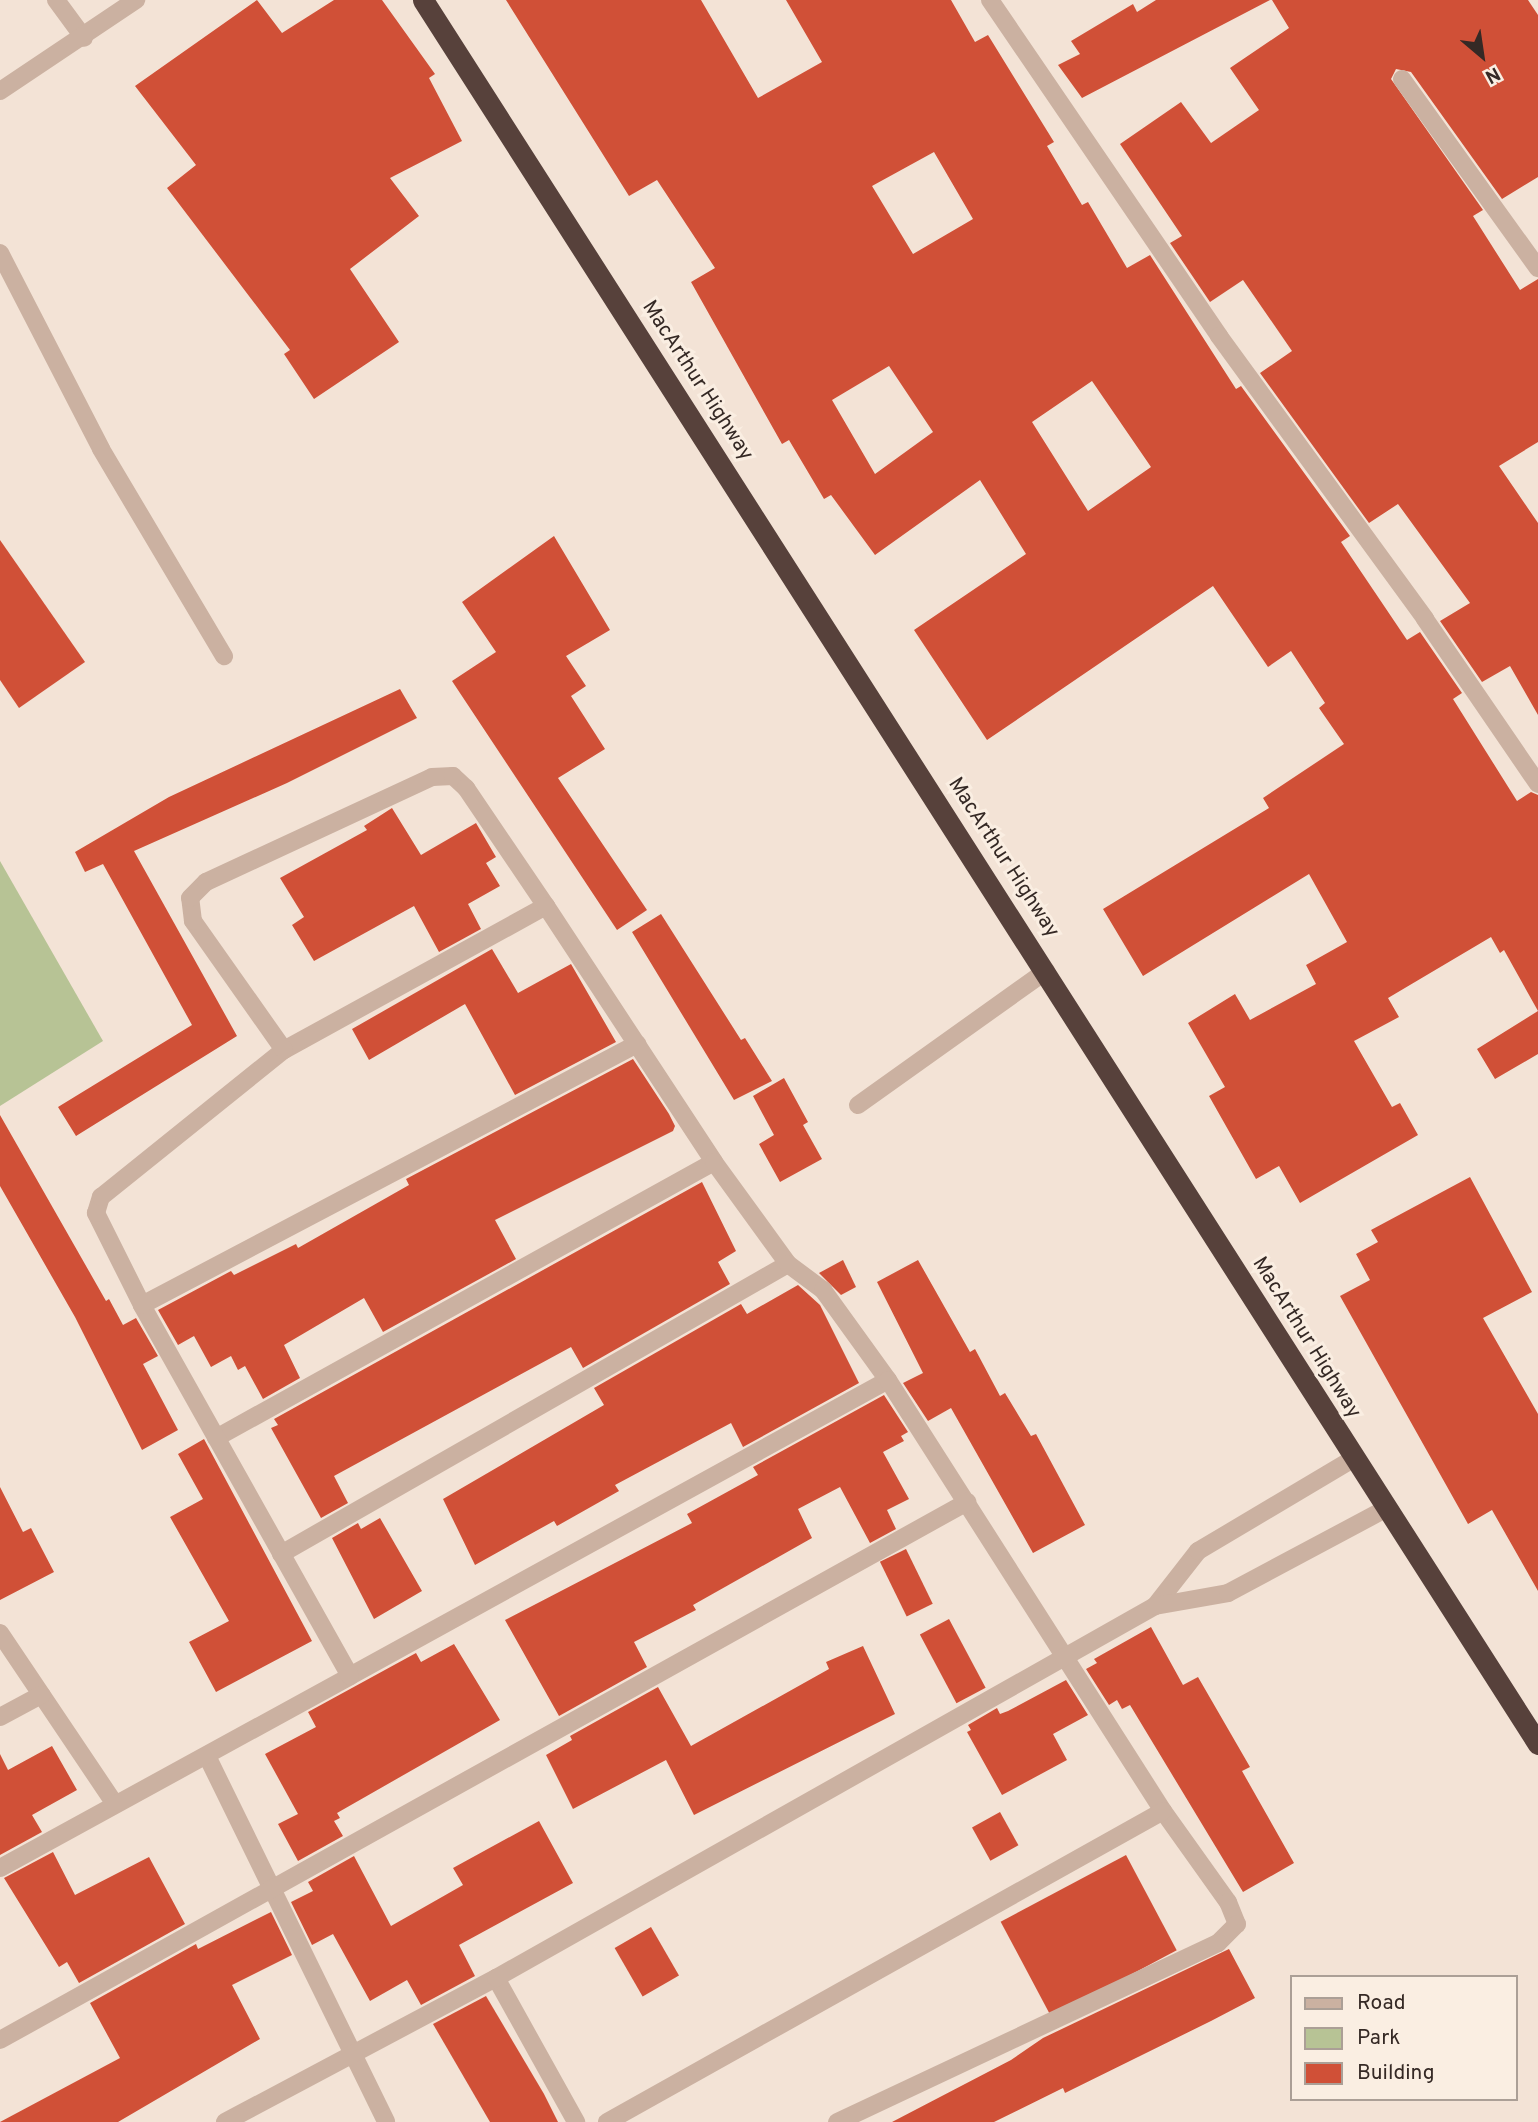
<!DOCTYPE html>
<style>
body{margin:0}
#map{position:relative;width:1538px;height:2122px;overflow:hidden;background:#f3e3d6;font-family:Overpass,sans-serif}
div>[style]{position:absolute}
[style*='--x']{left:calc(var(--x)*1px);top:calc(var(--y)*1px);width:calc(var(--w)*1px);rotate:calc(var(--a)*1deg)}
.green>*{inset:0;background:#b7c395}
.building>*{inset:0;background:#d05037;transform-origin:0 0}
.minor>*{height:18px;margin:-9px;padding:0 9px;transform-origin:9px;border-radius:9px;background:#cbb1a1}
.highway>*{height:21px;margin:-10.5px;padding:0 10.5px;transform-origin:10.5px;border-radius:10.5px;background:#57413b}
span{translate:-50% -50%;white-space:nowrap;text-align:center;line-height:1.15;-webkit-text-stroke:6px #faeee2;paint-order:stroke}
.street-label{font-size:21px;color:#352925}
.legend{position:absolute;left:1290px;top:1975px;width:228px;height:126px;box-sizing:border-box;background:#faeee2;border:2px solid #ab9f96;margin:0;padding:9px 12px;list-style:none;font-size:21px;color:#352925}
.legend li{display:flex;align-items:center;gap:14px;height:35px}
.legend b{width:35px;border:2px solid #ab9f96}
.north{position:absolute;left:1447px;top:21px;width:70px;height:70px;-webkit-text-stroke:5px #faeee2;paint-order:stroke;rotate:151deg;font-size:19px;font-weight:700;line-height:28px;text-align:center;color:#352925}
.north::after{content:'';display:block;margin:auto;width:24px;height:32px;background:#352925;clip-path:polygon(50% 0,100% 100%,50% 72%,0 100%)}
</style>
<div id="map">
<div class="green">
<i style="clip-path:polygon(0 861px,103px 1041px,0 1106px)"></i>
</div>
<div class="building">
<i style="clip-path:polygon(257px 0,282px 33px,334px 0,382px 0,435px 74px,429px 78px,462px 141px,390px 178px,419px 216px,350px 269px,399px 342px,314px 399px,284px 354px,290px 350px,167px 188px,196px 165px,135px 86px)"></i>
<i style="clip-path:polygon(evenodd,506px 0,701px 0,758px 98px,822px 62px,786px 0,951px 0,975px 42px,988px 35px,1054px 142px,1047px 146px,1082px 205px,1088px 202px,1127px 268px,1150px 255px,1236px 389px,1241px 386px,1350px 536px,1341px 542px,1407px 640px,1420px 632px,1462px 693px,1453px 699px,1517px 801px,1531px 792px,1538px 795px,1538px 1054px,1495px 1079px,1477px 1049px,1538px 1011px,1504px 950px,1500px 953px,1491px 937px,1388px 998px,1399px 1017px,1354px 1041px,1392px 1107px,1400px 1103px,1418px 1135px,1300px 1203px,1279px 1166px,1256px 1179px,1209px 1096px,1225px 1087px,1188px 1023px,1235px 994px,1250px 1020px,1316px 984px,1306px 965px,1347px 942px,1309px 874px,1143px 976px,1103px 909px,1269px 808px,1263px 798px,1344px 744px,1319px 708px,1325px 703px,1291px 651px,1268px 667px,1213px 586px,987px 740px,914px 630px,1026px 554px,980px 480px,875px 555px,831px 495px,824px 499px,789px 440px,782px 444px,691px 282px,715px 268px,657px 180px,629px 196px,506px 0,934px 152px,973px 219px,913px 254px,872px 186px,934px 152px,506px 0,889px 366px,933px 432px,875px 474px,832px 400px,889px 366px,506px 0,1092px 381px,1151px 467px,1088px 511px,1032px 422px,1092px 381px)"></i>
<i style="clip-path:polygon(1156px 0,1270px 0,1082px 98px,1058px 65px,1080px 54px,1071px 41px,1133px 4px,1137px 12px)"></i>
<i style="clip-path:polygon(1272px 0,1528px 0,1538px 15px,1538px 177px,1502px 199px,1411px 72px,1396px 69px,1391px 79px,1483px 210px,1473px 216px,1520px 290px,1538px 279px,1538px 442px,1499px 466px,1538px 523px,1538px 715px,1510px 666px,1482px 682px,1440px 621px,1470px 603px,1398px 504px,1369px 523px,1260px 373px,1292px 351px,1243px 280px,1210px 302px,1170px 243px,1182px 236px,1120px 144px,1181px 102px,1211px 143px,1259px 110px,1230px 68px,1289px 28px)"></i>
<i style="clip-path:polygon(554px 536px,610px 630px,566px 656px,586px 686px,571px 696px,605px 749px,558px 778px,647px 910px,617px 930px,452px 681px,496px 652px,462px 602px)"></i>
<i style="clip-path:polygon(0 540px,85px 662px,19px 708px,0 680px)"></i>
<i style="clip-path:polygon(400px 689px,417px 718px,287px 783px,134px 851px,237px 1036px,76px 1136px,58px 1107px,192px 1025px,103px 864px,85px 872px,75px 852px,169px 797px)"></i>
<i style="clip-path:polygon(392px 808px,421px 855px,476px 823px,496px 857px,486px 863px,500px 886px,468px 904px,481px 929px,439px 952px,414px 906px,314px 961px,292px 925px,304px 917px,280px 878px,367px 830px,364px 826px)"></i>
<i style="clip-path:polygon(661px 914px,741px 1040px,745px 1038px,772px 1081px,734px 1100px,632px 932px)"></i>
<i style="clip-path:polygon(492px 949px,518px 993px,571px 964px,616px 1042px,515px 1095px,465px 1004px,369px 1060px,352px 1029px)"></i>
<i style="clip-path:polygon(633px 1059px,669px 1114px,675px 1126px,673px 1131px,495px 1220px,516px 1259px,383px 1332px,364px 1298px,284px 1345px,300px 1378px,263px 1399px,245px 1366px,238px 1370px,231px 1356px,211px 1367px,194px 1336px,178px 1345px,158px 1310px,231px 1271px,234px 1275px,296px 1244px,298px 1248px,409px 1185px,406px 1179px)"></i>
<i style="clip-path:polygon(784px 1078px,808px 1122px,803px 1125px,822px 1159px,780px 1182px,759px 1144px,774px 1135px,753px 1096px)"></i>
<i style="clip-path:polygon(0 1115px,106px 1301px,109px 1299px,123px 1325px,136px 1318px,158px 1356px,143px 1364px,178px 1430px,142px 1450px,75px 1317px,0 1186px)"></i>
<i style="clip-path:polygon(1470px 1177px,1532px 1292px,1483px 1318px,1538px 1414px,1538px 1591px,1492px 1510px,1468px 1524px,1340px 1296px,1370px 1280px,1356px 1254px,1378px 1242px,1371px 1230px)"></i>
<i style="clip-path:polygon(702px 1182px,736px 1251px,718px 1262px,730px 1284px,583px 1368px,571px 1347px,334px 1476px,348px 1503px,321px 1518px,271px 1428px,278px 1425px,274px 1419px)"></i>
<i style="clip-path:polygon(843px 1260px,856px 1287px,841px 1295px,819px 1273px)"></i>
<i style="clip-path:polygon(918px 1260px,970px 1352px,975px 1349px,1000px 1396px,1005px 1393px,1031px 1436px,1036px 1434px,1085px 1525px,1033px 1553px,951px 1408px,928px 1421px,903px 1383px,923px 1373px,877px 1282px)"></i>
<i style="clip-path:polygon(798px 1285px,820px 1305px,859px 1383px,743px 1447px,731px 1423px,615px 1485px,619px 1491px,557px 1526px,554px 1521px,475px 1565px,443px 1499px,604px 1405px,594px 1388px,741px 1304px,747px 1314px)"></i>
<i style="clip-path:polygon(884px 1395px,908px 1432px,901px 1436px,904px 1441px,883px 1452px,909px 1499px,887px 1510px,896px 1529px,870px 1543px,840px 1487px,798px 1509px,812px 1538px,693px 1605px,696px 1610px,634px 1642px,647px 1667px,559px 1716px,505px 1620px,692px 1523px,687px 1514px,758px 1475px,753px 1467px)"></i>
<i style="clip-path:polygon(204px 1439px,312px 1641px,216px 1692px,189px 1642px,229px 1621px,170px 1517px,203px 1499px,178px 1454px)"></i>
<i style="clip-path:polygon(0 1487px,23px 1532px,31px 1528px,54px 1572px,0 1600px)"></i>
<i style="clip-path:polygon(380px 1518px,422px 1591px,374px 1619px,332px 1538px,358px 1523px,361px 1529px)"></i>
<i style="left:906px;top:1549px;width:61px;height:29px;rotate:64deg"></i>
<i style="left:949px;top:1619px;width:78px;height:33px;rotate:62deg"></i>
<i style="clip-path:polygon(1151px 1627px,1183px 1685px,1198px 1677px,1250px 1767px,1242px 1771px,1294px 1863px,1243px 1892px,1130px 1705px,1122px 1709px,1117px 1700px,1109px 1705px,1086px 1669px,1097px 1663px,1094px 1659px)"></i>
<i style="clip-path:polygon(454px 1644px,500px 1720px,337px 1813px,340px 1818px,334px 1821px,343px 1836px,298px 1861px,278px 1824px,298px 1814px,265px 1754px,316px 1727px,308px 1712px,416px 1653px,421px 1662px)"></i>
<i style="clip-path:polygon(863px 1646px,895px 1714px,694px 1815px,666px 1760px,573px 1809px,546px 1755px,572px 1740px,570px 1736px,658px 1687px,691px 1746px,829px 1669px,826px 1662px)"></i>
<i style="clip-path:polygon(1066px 1680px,1088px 1715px,1053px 1734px,1067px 1760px,1002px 1795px,967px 1732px,971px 1730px,968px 1725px,997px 1708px,1000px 1714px,1008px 1711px)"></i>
<i style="clip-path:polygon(52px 1746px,77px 1790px,32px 1815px,42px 1832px,0 1855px,0 1754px,8px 1770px)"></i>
<i style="left:1000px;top:1812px;width:38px;height:32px;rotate:61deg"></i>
<i style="clip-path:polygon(539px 1821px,573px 1883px,459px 1945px,475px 1976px,421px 2005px,407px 1980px,370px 2001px,333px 1934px,312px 1945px,291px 1902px,313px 1891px,308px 1882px,354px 1856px,391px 1926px,463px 1885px,453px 1868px)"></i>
<i style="clip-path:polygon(53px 1852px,75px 1895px,149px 1857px,185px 1924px,79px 1983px,67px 1962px,59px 1967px,4px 1878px)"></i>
<i style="left:1126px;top:1855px;width:108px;height:142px;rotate:62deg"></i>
<i style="clip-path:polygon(271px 1912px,292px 1955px,232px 1985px,260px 2039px,118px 2122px,0 2122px,120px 2058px,90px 2003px,196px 1944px,198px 1949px)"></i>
<i style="left:651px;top:1927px;width:56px;height:42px;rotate:60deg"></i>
<i style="clip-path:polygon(1229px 1949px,1255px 1998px,1211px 2021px,1065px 2093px,1063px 2088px,994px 2122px,892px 2122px,1011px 2060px,1043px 2038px)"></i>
<i style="clip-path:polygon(486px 1996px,544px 2094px,558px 2122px,490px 2122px,433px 2024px)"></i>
</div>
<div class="minor">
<i style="--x:56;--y:0;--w:47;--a:53.6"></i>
<i style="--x:990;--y:0;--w:407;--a:55.7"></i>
<i style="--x:1219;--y:336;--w:350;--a:53.9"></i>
<i style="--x:1425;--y:619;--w:200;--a:55.6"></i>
<i style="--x:1402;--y:79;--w:233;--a:54.3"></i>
<i style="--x:0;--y:91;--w:164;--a:-33.8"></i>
<i style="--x:0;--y:253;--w:220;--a:62.7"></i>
<i style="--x:101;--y:449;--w:241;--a:59.3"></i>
<i style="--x:284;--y:1050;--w:299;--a:-28.8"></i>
<i style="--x:858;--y:1105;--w:231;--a:-35.5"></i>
<i style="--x:142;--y:1305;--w:560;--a:-27.8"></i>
<i style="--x:216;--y:1438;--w:569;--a:-29"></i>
<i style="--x:281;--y:1554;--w:584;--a:-29.77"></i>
<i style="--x:1155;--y:1606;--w:70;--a:-52"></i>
<i style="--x:1198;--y:1551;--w:180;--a:-30.7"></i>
<i style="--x:0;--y:1633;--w:206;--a:56.1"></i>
<i style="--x:350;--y:1676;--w:614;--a:-28.82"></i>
<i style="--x:0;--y:1717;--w:47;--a:-28.2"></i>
<i style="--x:207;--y:1756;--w:407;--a:63.9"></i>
<i style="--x:0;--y:1868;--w:399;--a:-28.7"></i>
<i style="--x:350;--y:1676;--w:425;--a:-119.3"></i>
<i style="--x:142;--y:1305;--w:103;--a:-116.6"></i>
<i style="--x:96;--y:1213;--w:17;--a:-73"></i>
<i style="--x:101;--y:1197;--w:235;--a:-38.8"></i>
<i style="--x:284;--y:1050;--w:158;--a:-125.2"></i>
<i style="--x:193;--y:921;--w:23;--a:-97"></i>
<i style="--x:190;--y:898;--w:23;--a:-45"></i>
<i style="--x:206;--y:882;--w:249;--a:-24.9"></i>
<i style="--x:432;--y:777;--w:21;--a:-3"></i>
<i style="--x:453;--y:776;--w:18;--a:43"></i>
<i style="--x:466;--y:788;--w:143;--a:55.9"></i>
<i style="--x:546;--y:906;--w:306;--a:56.7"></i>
<i style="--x:714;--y:1162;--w:126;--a:54"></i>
<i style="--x:788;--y:1264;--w:44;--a:36.6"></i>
<i style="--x:823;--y:1290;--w:111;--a:54.2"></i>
<i style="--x:888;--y:1380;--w:511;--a:57.46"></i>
<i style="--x:1163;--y:1811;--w:112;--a:54.5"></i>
<i style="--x:1228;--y:1902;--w:24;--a:68"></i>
<i style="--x:1237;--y:1924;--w:27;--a:135"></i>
<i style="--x:1218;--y:1943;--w:421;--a:154.8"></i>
<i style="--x:496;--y:1978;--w:165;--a:60.9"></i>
<i style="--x:0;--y:2040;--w:1107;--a:-29.09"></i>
<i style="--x:225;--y:2122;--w:307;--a:-28"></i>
<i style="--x:496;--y:1978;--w:757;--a:-29.44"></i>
<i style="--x:1155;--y:1606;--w:74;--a:-10.1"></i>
<i style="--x:1228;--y:1593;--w:178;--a:-28.1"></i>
<i style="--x:607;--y:2122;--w:637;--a:-29.22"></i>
</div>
<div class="highway">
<i style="--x:423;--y:0;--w:2070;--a:57.41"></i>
</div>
<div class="street-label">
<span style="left:697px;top:381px;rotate:57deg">MacArthur Highway</span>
<span style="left:1003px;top:858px;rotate:57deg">MacArthur Highway</span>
<span style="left:1306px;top:1338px;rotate:58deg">MacArthur Highway</span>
</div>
<ul class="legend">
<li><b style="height:9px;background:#cbb1a1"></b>Road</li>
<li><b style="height:19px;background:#b7c395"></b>Park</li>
<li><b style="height:19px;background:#d05037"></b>Building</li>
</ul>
<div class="north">N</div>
</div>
